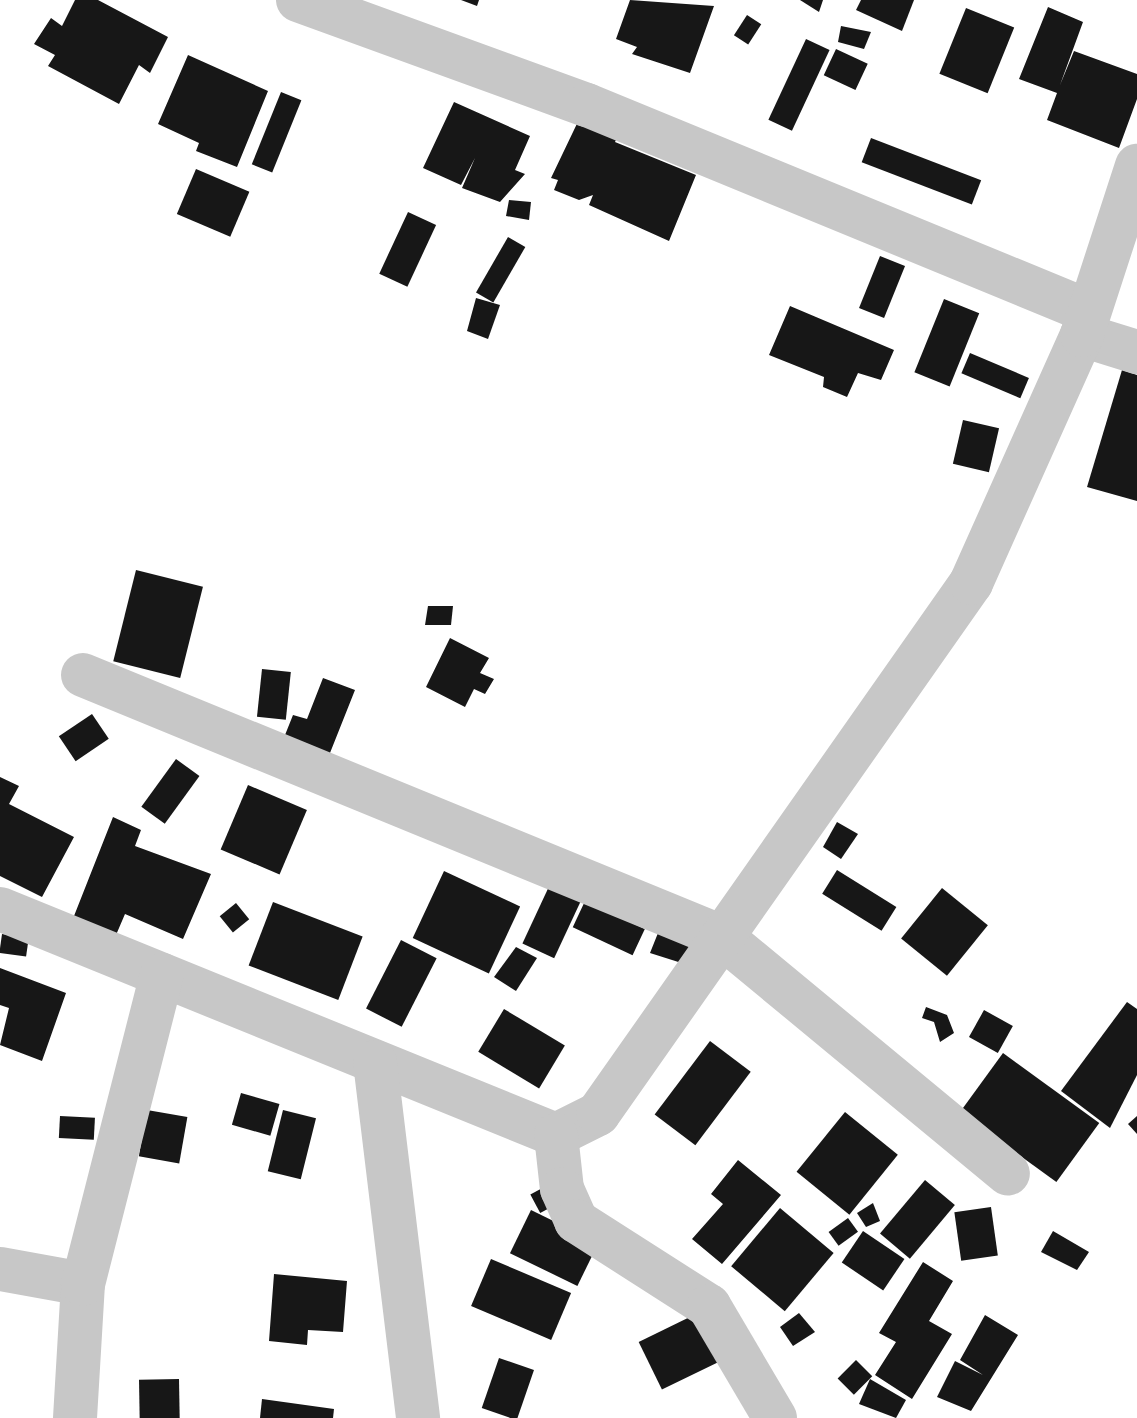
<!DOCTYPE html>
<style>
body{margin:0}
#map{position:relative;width:1137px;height:1418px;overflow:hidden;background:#fff;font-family:"IBM Plex Sans",sans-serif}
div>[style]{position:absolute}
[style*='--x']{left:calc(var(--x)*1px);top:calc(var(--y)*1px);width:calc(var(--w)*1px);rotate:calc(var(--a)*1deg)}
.building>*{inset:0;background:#171717;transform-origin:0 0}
.minor>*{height:44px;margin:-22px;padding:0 22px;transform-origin:22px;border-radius:22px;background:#c7c7c7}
span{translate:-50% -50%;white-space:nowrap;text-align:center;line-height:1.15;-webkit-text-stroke:8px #fff;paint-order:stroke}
</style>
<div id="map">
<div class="building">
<i style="clip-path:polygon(75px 0,98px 0,168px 37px,150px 73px,139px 65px,119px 104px,48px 66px,55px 55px,34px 44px,51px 18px,62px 26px)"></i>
<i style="clip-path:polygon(461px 0,479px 0,477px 6px)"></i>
<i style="clip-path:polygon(630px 0,714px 6px,690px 73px,632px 54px,637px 47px,616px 39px)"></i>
<i style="clip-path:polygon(800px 0,823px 0,819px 12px)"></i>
<i style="clip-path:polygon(861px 0,914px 0,902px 31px,856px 10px)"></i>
<i style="clip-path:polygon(1048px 7px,1083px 22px,1060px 85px,1074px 51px,1137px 74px,1137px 99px,1119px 148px,1047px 120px,1057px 93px,1019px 79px)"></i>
<i style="left:966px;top:8px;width:52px;height:71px;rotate:22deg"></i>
<i style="left:747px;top:15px;width:17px;height:24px;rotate:33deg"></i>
<i style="clip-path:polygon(841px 26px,871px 32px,864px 49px,838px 42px)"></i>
<i style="left:806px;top:39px;width:26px;height:89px;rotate:25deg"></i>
<i style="left:836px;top:49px;width:35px;height:29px;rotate:25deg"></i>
<i style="clip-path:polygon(188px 55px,268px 91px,237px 167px,196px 151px,199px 143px,158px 124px)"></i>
<i style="left:281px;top:92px;width:22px;height:78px;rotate:22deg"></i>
<i style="clip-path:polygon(454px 102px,530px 136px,515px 170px,525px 174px,500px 202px,462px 188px,475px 158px,461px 185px,423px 168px)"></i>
<i style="clip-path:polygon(584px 109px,623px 125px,615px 142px,696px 175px,669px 241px,589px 205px,593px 195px,579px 200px,554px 190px,558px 180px,551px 178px)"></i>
<i style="left:871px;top:138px;width:118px;height:26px;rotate:21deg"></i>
<i style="left:196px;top:169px;width:58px;height:49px;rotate:23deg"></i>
<i style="clip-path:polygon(509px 200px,531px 202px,529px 220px,506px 216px)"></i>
<i style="left:408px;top:212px;width:31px;height:68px;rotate:25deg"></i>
<i style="left:508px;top:237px;width:20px;height:64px;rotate:30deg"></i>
<i style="left:880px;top:256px;width:27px;height:56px;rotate:22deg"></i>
<i style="clip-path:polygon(476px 298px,500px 305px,488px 339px,467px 331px)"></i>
<i style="left:944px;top:299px;width:38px;height:79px;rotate:22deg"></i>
<i style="clip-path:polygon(790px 306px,894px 350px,881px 380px,858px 373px,847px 397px,823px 387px,824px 377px,769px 355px)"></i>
<i style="left:970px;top:353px;width:64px;height:22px;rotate:23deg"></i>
<i style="clip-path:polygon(1122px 370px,1137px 375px,1137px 501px,1087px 487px)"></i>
<i style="left:963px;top:420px;width:37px;height:45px;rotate:13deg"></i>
<i style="left:136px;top:570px;width:69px;height:94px;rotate:14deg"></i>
<i style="clip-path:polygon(428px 606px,453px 606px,451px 625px,425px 625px)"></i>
<i style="clip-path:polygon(450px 638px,489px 658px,480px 673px,494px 679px,485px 694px,474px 689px,465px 707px,426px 687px)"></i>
<i style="left:262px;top:669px;width:29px;height:48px;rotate:6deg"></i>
<i style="clip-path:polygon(323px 678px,355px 690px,328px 758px,283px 740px,293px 715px,307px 719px)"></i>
<i style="left:92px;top:714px;width:30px;height:40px;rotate:56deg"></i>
<i style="left:176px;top:759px;width:29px;height:59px;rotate:36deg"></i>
<i style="clip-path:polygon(0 777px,19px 786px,9px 804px,74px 837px,42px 897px,0 876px)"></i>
<i style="left:248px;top:785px;width:64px;height:70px;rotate:23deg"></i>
<i style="clip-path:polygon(113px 817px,141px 830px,135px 846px,211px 874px,183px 939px,125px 914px,116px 935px,74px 916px)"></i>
<i style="clip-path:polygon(837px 822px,858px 834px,841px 859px,823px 847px)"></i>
<i style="left:837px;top:870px;width:70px;height:28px;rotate:32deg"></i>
<i style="left:444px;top:871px;width:84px;height:74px;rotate:25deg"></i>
<i style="left:552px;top:880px;width:35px;height:70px;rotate:25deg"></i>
<i style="left:942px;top:888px;width:59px;height:65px;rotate:39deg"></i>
<i style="left:585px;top:901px;width:66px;height:29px;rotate:25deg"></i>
<i style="left:273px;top:902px;width:96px;height:68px;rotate:21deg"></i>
<i style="left:236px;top:903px;width:21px;height:21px;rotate:51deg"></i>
<i style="clip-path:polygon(658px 933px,699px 949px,691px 966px,650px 953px)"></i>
<i style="left:2px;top:934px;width:27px;height:19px;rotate:8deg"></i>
<i style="left:401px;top:940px;width:40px;height:77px;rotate:27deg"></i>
<i style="clip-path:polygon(516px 947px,537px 958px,516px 991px,494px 977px)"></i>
<i style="clip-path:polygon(0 968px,66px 993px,42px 1061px,0 1045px,9px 1008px,0 1005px)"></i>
<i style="clip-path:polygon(1127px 1002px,1137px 1009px,1137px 1075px,1110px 1128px,1061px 1091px)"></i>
<i style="clip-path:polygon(926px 1007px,947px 1015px,954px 1033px,940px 1042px,934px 1022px,922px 1018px)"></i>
<i style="left:504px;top:1009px;width:71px;height:50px;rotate:31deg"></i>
<i style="left:984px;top:1010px;width:33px;height:31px;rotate:29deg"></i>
<i style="left:710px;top:1041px;width:51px;height:92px;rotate:37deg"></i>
<i style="left:1003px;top:1053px;width:119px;height:73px;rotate:36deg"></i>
<i style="left:241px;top:1093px;width:40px;height:33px;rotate:16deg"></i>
<i style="left:147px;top:1110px;width:41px;height:47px;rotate:10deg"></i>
<i style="left:283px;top:1110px;width:34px;height:63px;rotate:14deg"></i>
<i style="left:845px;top:1112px;width:68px;height:77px;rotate:39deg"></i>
<i style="left:60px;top:1116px;width:35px;height:22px;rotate:3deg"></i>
<i style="clip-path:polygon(1137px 1116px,1137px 1134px,1128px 1124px)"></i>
<i style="clip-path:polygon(738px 1160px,781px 1195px,722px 1264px,692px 1239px,723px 1204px,711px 1194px)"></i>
<i style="left:925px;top:1180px;width:39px;height:70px;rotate:40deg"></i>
<i style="left:548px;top:1185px;width:21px;height:20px;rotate:62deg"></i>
<i style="clip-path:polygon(873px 1203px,880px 1221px,866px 1227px,857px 1213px)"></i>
<i style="left:991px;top:1207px;width:49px;height:37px;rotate:82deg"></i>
<i style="left:780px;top:1208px;width:70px;height:76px;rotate:40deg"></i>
<i style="left:531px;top:1210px;width:75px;height:48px;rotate:26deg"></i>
<i style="left:848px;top:1218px;width:17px;height:24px;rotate:54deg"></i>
<i style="left:863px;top:1231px;width:50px;height:38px;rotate:34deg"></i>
<i style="clip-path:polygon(1053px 1231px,1089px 1252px,1077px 1270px,1041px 1252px)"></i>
<i style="left:491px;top:1259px;width:87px;height:51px;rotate:23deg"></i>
<i style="clip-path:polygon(923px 1262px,953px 1281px,929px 1321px,952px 1334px,912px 1399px,875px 1375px,896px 1342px,879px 1333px)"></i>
<i style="clip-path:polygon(274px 1274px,347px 1281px,343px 1332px,308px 1330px,307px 1345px,269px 1341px)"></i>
<i style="left:698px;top:1313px;width:53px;height:66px;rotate:64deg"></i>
<i style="clip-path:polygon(799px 1313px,815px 1332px,793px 1346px,780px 1327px)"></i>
<i style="clip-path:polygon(985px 1315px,1018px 1335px,971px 1411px,937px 1397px,955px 1361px,983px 1375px,960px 1360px)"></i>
<i style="left:499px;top:1358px;width:37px;height:53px;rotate:19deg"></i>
<i style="left:856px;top:1360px;width:23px;height:26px;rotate:45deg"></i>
<i style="left:179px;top:1379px;width:39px;height:40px;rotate:89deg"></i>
<i style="clip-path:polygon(870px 1379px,906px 1400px,896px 1418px,859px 1404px)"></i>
<i style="clip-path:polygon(262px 1399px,334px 1409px,333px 1418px,260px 1418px)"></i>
</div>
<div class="minor">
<i style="--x:298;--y:0;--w:307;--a:20"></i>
<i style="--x:587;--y:105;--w:542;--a:22.35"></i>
<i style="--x:1082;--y:335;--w:58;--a:17.2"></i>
<i style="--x:83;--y:675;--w:691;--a:22.29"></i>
<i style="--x:722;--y:937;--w:371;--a:39.6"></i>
<i style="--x:0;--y:909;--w:600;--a:22.12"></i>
<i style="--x:556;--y:1135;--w:47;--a:-26.6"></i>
<i style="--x:598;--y:1114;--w:649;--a:-54.91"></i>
<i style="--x:971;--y:583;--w:272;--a:-65.9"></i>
<i style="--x:1082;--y:335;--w:178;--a:-72"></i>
<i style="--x:375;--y:1062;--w:359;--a:83.1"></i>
<i style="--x:556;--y:1135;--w:54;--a:83.7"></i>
<i style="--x:562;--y:1189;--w:35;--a:66"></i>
<i style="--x:576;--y:1221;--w:158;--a:32.6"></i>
<i style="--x:709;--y:1306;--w:130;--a:59.5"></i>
<i style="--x:0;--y:1269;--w:84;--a:10.2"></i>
<i style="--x:75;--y:1418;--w:134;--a:-86.6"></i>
<i style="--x:83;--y:1284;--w:319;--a:-75.7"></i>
</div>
</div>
